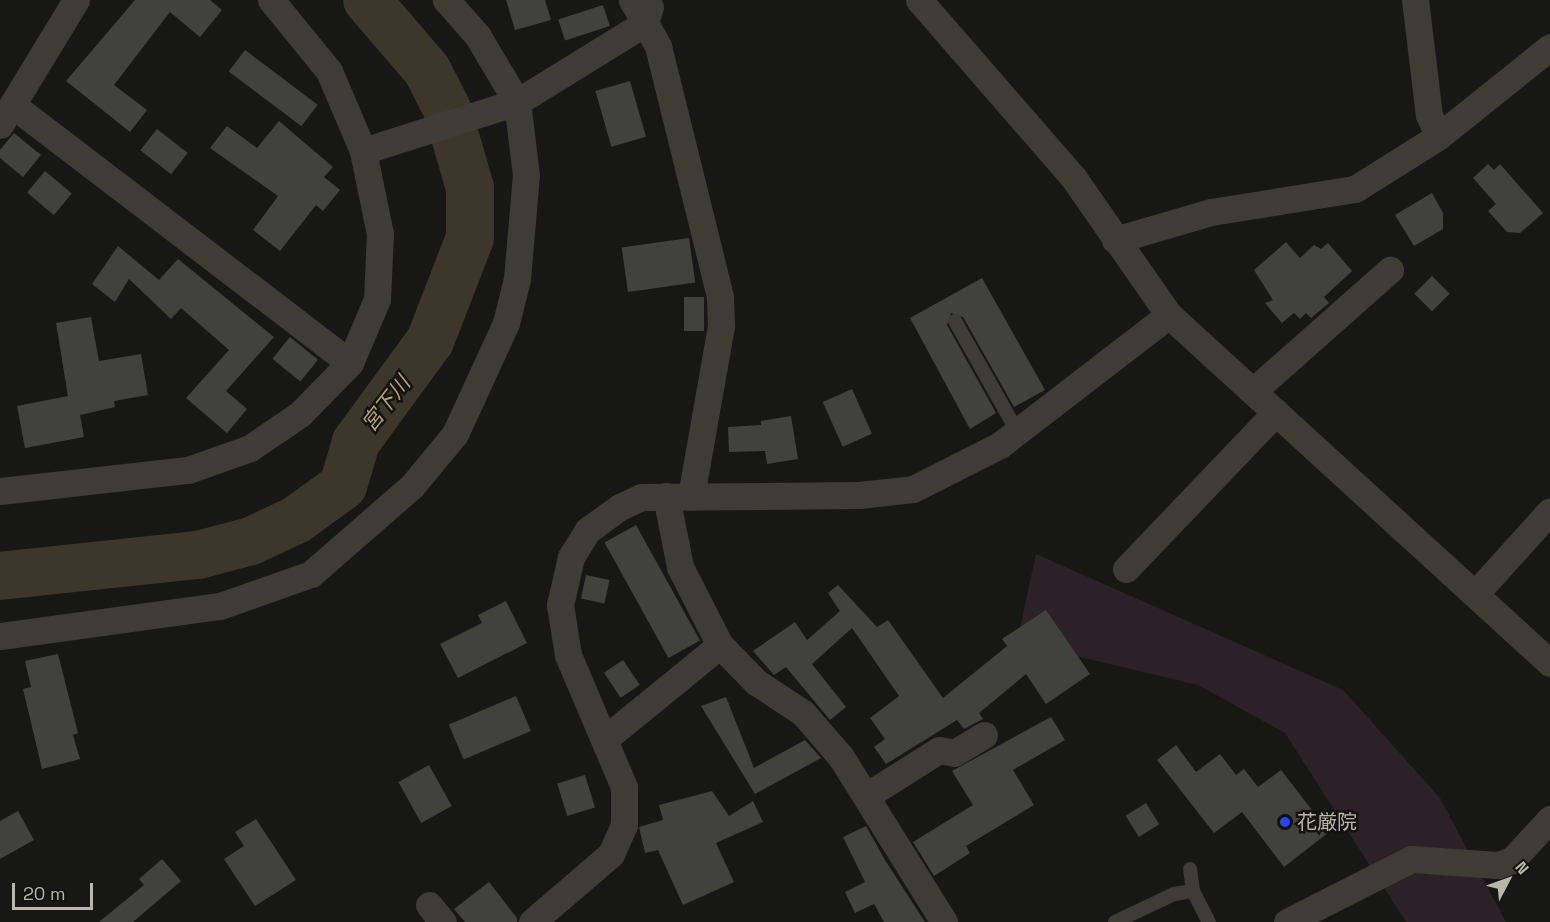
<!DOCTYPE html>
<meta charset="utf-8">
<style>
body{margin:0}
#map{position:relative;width:1550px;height:922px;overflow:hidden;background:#171815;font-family:"Space Grotesk","Noto Sans JP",sans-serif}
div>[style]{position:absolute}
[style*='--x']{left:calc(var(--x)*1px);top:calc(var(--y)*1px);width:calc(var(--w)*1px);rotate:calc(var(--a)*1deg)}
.green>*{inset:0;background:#2b2127}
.river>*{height:48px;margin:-24px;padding:0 24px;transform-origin:24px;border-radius:24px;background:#3d362a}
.building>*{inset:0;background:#42423c;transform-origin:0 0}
.service>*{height:14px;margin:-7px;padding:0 7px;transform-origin:7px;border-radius:7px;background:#3d3d36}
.minor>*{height:27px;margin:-13.5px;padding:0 13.5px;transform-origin:13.5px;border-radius:13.5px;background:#3d3d36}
.dots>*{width:16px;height:16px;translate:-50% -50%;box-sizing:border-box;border:3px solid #121310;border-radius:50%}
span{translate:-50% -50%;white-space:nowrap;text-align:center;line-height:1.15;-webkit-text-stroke:5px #121310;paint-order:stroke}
.poi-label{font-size:20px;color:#b9b7a6}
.left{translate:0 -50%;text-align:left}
.water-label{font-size:21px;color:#b6a27b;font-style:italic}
.north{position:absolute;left:1478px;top:850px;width:60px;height:60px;-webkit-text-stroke:4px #121310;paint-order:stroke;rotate:49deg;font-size:16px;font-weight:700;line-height:24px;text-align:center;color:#b9b7a6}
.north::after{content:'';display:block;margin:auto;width:21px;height:27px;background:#b9b7a6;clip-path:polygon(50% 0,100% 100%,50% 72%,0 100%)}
.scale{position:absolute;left:12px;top:883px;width:81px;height:27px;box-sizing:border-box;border:3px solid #b9b7a6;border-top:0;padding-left:8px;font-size:18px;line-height:21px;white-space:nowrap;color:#b9b7a6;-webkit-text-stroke:4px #121310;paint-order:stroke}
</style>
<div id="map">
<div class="green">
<i style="clip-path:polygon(1036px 554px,1343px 690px,1440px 798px,1506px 922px,1406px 922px,1285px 733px,1198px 685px,1017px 642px)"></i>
</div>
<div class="river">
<i style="--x:0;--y:576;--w:199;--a:-6.1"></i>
<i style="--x:198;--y:555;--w:55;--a:-14.8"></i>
<i style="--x:251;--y:541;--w:50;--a:-25"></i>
<i style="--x:296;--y:520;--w:58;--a:-35.9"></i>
<i style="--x:343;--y:486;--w:46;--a:-73.5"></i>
<i style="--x:356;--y:442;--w:125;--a:-53.8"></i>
<i style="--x:430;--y:341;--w:110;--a:-68.8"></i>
<i style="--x:470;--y:238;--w:50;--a:-90"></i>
<i style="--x:470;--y:188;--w:82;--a:-106.2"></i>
<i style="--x:447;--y:109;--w:44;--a:-117.1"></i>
<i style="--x:427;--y:70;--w:92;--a:-130.6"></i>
</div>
<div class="building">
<i style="clip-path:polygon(135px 0,210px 0,222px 10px,200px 37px,170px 12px,114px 85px,147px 110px,130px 132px,66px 81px)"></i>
<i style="clip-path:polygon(506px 0,545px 0,551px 20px,515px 30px)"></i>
<i style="left:603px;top:5px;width:22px;height:47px;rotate:72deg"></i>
<i style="left:245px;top:50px;width:91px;height:27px;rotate:37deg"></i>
<i style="left:630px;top:81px;width:58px;height:36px;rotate:74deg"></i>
<i style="clip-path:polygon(279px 121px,333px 167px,324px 177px,340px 190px,323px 211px,316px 205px,280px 251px,253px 230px,278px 196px,210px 148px,227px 126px,257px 148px)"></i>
<i style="left:157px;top:129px;width:39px;height:27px;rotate:38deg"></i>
<i style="clip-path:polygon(14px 133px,41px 155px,23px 177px,0 158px,0 150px)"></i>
<i style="clip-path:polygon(1488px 164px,1494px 170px,1500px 164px,1543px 213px,1520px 233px,1507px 232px,1488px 211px,1496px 204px,1473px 178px)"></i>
<i style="left:45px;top:171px;width:35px;height:28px;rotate:40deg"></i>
<i style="clip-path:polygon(1432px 193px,1443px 213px,1443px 229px,1414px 246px,1395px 215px)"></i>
<i style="left:689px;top:238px;width:45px;height:68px;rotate:82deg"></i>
<i style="clip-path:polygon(1286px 242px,1300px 258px,1314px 245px,1321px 249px,1328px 243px,1352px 271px,1324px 297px,1329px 303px,1311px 318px,1306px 313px,1300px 319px,1294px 313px,1282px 323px,1265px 303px,1273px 300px,1254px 270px)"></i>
<i style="clip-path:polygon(118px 246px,159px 280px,178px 259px,274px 337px,226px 391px,247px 409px,227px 433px,186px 398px,229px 350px,181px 308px,171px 319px,129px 279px,115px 302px,92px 284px)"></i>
<i style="left:1432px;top:276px;width:25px;height:25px;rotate:45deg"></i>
<i style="clip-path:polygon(982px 278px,1045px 390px,1014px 407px,963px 317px,951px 313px,947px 325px,996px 413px,970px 429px,910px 318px)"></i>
<i style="left:704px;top:297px;width:34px;height:20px;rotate:90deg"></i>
<i style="clip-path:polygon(91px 317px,99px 361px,141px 354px,148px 395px,114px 401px,115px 407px,80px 415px,84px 437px,25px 448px,17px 406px,68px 396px,56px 323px)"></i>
<i style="left:290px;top:337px;width:36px;height:28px;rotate:39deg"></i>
<i style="left:852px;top:389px;width:49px;height:32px;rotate:66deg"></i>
<i style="clip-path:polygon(791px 416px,798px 459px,767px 464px,765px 451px,729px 452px,728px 427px,761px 425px,761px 421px)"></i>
<i style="left:636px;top:525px;width:132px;height:36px;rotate:61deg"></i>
<i style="left:586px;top:575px;width:24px;height:24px;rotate:12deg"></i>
<i style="clip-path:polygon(838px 585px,877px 627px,888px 620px,943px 698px,1007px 646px,1002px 639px,1046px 610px,1090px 674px,1046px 704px,1026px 674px,979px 713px,983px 719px,964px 729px,957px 720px,886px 764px,874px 747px,885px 739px,870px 718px,899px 696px,852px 628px,812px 664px,846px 707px,830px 720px,786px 667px,774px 675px,753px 651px,795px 622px,807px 640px,840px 611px,828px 593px)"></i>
<i style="clip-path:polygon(506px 601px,527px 643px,458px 678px,440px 644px,482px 623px,478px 615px)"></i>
<i style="clip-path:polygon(58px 654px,78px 733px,73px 735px,80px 759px,42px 769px,23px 689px,31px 687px,25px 661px)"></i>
<i style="left:623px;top:660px;width:30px;height:23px;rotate:56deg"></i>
<i style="left:516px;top:696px;width:38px;height:73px;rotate:67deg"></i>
<i style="clip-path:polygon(726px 697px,754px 768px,805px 740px,821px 758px,755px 794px,701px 706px)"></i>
<i style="clip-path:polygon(1051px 717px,1065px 740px,1013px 770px,1034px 805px,966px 846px,970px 853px,934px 876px,913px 842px,973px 805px,952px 771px)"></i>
<i style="clip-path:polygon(1176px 745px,1196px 772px,1220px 754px,1236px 775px,1244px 769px,1258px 787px,1281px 770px,1329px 832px,1284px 867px,1242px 812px,1214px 833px,1157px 760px)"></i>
<i style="left:429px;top:765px;width:47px;height:35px;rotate:61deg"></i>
<i style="left:585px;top:775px;width:34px;height:29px;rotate:73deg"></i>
<i style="clip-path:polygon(712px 791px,729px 816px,753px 801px,763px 822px,716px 843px,734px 882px,683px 905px,658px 850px,645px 853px,639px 827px,663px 820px,659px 805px)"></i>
<i style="left:1146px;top:803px;width:25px;height:24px;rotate:58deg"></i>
<i style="clip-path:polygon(18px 811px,34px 840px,0 859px,0 821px)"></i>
<i style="clip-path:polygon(256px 819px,296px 880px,255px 906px,224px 859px,244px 846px,235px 832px)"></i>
<i style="clip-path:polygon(866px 826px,885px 860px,925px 922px,884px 922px,874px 904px,855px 913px,845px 892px,865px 882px,843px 837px)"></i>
<i style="clip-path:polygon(162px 859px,181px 881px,133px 922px,99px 922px,144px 885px,139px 879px)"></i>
<i style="clip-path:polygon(489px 882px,517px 918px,517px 922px,465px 922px,454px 909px)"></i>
</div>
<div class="service">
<i style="--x:955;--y:321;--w:126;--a:60.6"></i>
<i style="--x:1190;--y:869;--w:22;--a:82"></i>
<i style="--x:1193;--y:891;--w:35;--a:63"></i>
<i style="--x:1115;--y:922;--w:65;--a:-25.4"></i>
<i style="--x:1174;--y:894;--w:19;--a:-9"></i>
</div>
<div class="minor">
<i style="--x:632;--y:0;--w:53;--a:60.5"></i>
<i style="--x:658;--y:46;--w:259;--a:76.1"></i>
<i style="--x:720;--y:297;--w:29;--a:88"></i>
<i style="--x:721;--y:326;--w:173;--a:100"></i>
<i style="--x:919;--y:0;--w:235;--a:49"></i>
<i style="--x:1073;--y:177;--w:168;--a:55.2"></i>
<i style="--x:1169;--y:315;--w:516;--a:42.41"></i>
<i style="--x:1415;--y:0;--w:116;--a:83.1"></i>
<i style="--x:1429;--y:115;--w:23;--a:65"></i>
<i style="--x:14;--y:106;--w:423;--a:37.4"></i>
<i style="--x:0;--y:125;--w:146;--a:-58.7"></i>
<i style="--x:363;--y:151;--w:162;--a:-17.7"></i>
<i style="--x:517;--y:102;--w:150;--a:-31.7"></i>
<i style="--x:645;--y:23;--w:17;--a:-73"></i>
<i style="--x:1115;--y:240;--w:100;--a:-16.3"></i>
<i style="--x:1211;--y:212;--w:146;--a:-9.1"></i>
<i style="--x:1355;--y:189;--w:99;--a:-32.2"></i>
<i style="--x:1439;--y:136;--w:142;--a:-38.7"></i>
<i style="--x:1253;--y:391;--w:183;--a:-41.5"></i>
<i style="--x:0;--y:491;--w:189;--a:-6.4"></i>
<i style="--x:188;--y:470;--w:66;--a:-19.5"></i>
<i style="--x:250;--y:448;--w:60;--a:-34.2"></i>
<i style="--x:300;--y:414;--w:71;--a:-45.6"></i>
<i style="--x:350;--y:363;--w:69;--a:-67.1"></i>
<i style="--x:377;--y:299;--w:65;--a:-87.4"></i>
<i style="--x:380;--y:234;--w:85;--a:-101.6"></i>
<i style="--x:363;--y:151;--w:87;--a:-113"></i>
<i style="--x:329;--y:71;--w:92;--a:-129.2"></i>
<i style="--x:666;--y:496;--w:72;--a:78.8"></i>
<i style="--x:680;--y:567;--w:88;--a:62.9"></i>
<i style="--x:720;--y:645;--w:52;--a:45.8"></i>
<i style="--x:756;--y:682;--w:56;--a:33.4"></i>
<i style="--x:803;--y:713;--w:58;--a:49.2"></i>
<i style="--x:841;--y:757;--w:195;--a:58"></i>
<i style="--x:1126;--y:569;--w:217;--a:-46.3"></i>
<i style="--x:1476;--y:593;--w:110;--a:-47.9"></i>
<i style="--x:0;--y:636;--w:222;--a:-7.8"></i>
<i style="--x:220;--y:606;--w:96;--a:-19.4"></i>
<i style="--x:311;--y:574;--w:134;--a:-41.1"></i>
<i style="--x:412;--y:486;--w:67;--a:-50.4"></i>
<i style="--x:455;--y:434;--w:122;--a:-65.3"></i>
<i style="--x:506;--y:323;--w:45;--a:-76"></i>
<i style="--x:517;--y:279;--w:104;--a:-85.1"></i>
<i style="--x:526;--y:175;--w:74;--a:-97"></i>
<i style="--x:517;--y:102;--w:78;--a:-120.8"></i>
<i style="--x:477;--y:35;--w:47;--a:-131.5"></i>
<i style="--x:606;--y:738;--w:147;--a:-39.2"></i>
<i style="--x:866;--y:796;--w:86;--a:-32.2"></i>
<i style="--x:939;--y:750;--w:15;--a:11"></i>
<i style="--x:954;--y:753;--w:35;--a:-31"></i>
<i style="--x:429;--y:905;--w:22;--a:51"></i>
<i style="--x:532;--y:922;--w:104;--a:-40.7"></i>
<i style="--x:611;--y:854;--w:32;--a:-66"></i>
<i style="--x:624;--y:825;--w:38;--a:-90"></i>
<i style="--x:624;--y:787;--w:143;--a:-113"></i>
<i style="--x:568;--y:655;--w:51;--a:-99.1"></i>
<i style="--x:560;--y:605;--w:49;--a:-77.1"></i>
<i style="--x:571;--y:557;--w:32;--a:-58"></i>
<i style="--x:588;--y:530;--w:39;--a:-36"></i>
<i style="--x:620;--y:507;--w:23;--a:-25"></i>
<i style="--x:641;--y:497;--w:218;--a:-0.5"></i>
<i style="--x:859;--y:495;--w:54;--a:-6.3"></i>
<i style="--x:913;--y:489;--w:97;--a:-26.8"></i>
<i style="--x:1000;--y:445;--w:213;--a:-37.6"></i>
<i style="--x:1287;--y:922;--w:139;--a:-26.9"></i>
<i style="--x:1411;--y:859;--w:87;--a:3.9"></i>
<i style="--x:1498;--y:865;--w:15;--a:-20"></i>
<i style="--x:1512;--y:860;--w:56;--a:-47.2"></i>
</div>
<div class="dots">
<i style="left:1285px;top:822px;background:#2646ff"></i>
</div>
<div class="poi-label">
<span class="left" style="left:1297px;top:822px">花厳院</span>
</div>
<div class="water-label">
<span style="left:386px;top:404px;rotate:-52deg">宮下川</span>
</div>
<div class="north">N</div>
<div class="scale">20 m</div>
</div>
